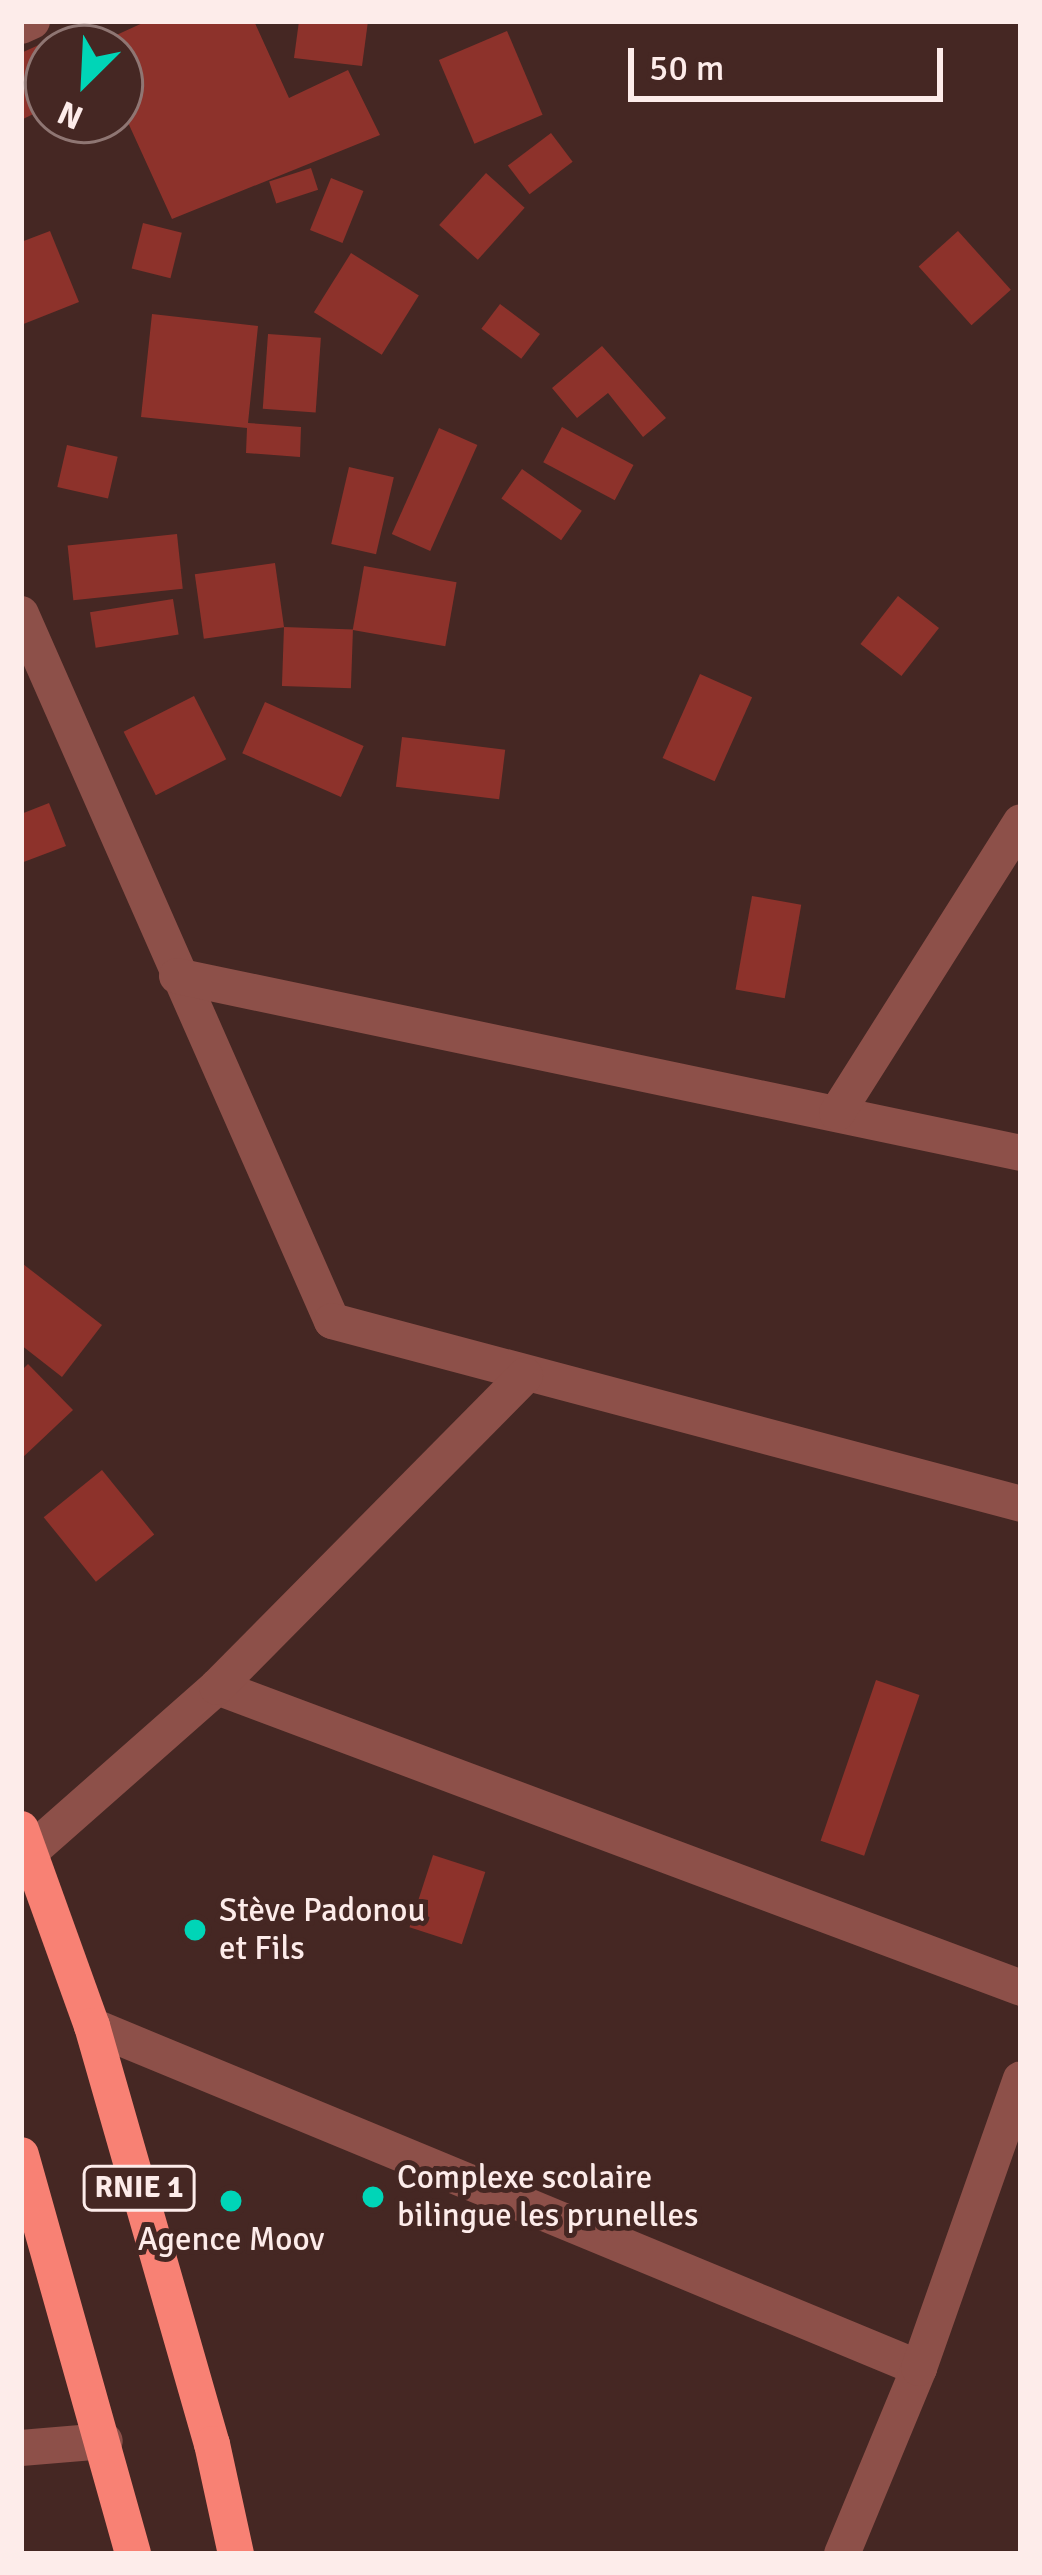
<!DOCTYPE html>
<meta charset="utf-8">
<style>
body{margin:0}
#map{position:relative;width:1042px;height:2575px;overflow:hidden;background:#452723;font-family:Signika,sans-serif}
div>[style]{position:absolute}
.building>*{inset:0;background:#8d322b;transform-origin:0 0}
.street>*{height:36px;margin:-18px;padding:0 18px;transform-origin:18px;border-radius:18px;background:#8d5049}
.highway>*{height:36px;margin:-18px;padding:0 18px;transform-origin:18px;border-radius:18px;background:#f88174}
.dots>*{width:33px;height:33px;translate:-50% -50%;box-sizing:border-box;border:6px solid #452723;border-radius:50%}
span{translate:-50% -50%;white-space:nowrap;text-align:center;line-height:1.15;-webkit-text-stroke:10px #452723;paint-order:stroke}
.shield-label span{padding:3px 9px;background:#452723;border:3px solid;border-radius:9px;-webkit-text-stroke-width:0}
.shield-label{font-size:30px;color:#fdecea;font-weight:700}
.poi-label{font-size:33px;color:#fdecea}
.left{translate:0 -50%;text-align:left}
.frame{position:absolute;inset:0;border:24px solid #fdecea;pointer-events:none}
.north{position:absolute;left:24px;top:24px;width:120px;height:120px;box-sizing:border-box;background:#452723;border:3px solid #8f7673;border-radius:50%;rotate:204deg;font-size:33px;font-weight:700;line-height:48px;text-align:center;color:#fdecea}
.north::after{content:'';display:block;margin:auto;width:42px;height:54px;background:#00d5b7;clip-path:polygon(50% 0,100% 100%,50% 72%,0 100%)}
.scale{position:absolute;left:628px;top:48px;width:315px;height:54px;box-sizing:border-box;border:6px solid #fdecea;border-top:0;padding-left:15px;font-size:36px;line-height:42px;white-space:nowrap;color:#fdecea;-webkit-text-stroke:9px #452723;paint-order:stroke}
</style>
<div id="map">
<div class="building">
<i style="clip-path:polygon(147px 21px,254px 21px,289px 98px,348px 70px,380px 135px,172px 219px,120px 105px,120px 48px,88px 48px)"></i>
<i style="clip-path:polygon(299px 21px,368px 21px,362px 66px,294px 58px)"></i>
<i style="left:507px;top:31px;width:91px;height:74px;rotate:67deg"></i>
<i style="clip-path:polygon(41px 44px,48px 107px,21px 120px,21px 53px)"></i>
<i style="left:551px;top:133px;width:36px;height:54px;rotate:53deg"></i>
<i style="left:311px;top:168px;width:23px;height:44px;rotate:72deg"></i>
<i style="left:486px;top:173px;width:52px;height:70px;rotate:42deg"></i>
<i style="left:331px;top:178px;width:35px;height:56px;rotate:22deg"></i>
<i style="left:143px;top:223px;width:40px;height:47px;rotate:14deg"></i>
<i style="clip-path:polygon(50px 231px,79px 302px,21px 325px,21px 242px)"></i>
<i style="left:958px;top:231px;width:79px;height:53px;rotate:48deg"></i>
<i style="left:351px;top:253px;width:80px;height:70px;rotate:32deg"></i>
<i style="left:500px;top:304px;width:50px;height:31px;rotate:37deg"></i>
<i style="clip-path:polygon(152px 314px,258px 326px,248px 423px,301px 427px,300px 457px,246px 453px,247px 428px,141px 417px)"></i>
<i style="left:268px;top:334px;width:53px;height:75px;rotate:4deg"></i>
<i style="clip-path:polygon(602px 346px,666px 418px,643px 437px,608px 393px,577px 418px,552px 388px)"></i>
<i style="left:562px;top:427px;width:81px;height:40px;rotate:28deg"></i>
<i style="left:439px;top:428px;width:42px;height:116px;rotate:24deg"></i>
<i style="left:67px;top:445px;width:52px;height:43px;rotate:13deg"></i>
<i style="left:349px;top:467px;width:46px;height:79px;rotate:13deg"></i>
<i style="left:522px;top:469px;width:73px;height:36px;rotate:35deg"></i>
<i style="left:177px;top:534px;width:55px;height:110px;rotate:84deg"></i>
<i style="left:275px;top:563px;width:65px;height:81px;rotate:82deg"></i>
<i style="left:364px;top:566px;width:94px;height:65px;rotate:10deg"></i>
<i style="left:898px;top:596px;width:52px;height:61px;rotate:38deg"></i>
<i style="left:173px;top:599px;width:36px;height:84px;rotate:81deg"></i>
<i style="left:284px;top:627px;width:69px;height:59px;rotate:2deg"></i>
<i style="left:700px;top:674px;width:57px;height:92px;rotate:24deg"></i>
<i style="left:194px;top:696px;width:71px;height:79px;rotate:63deg"></i>
<i style="left:265px;top:702px;width:108px;height:56px;rotate:24deg"></i>
<i style="left:402px;top:737px;width:104px;height:50px;rotate:7deg"></i>
<i style="clip-path:polygon(49px 803px,66px 846px,21px 863px,21px 814px)"></i>
<i style="left:752px;top:896px;width:50px;height:95px;rotate:10deg"></i>
<i style="clip-path:polygon(23px 1264px,102px 1325px,62px 1377px,21px 1345px)"></i>
<i style="clip-path:polygon(28px 1364px,73px 1410px,21px 1459px,21px 1371px)"></i>
<i style="left:102px;top:1470px;width:83px;height:75px;rotate:51deg"></i>
<i style="left:876px;top:1680px;width:46px;height:170px;rotate:19deg"></i>
<i style="left:433px;top:1855px;width:55px;height:76px;rotate:18deg"></i>
</div>
<div class="street">
<i style="left:21px;top:26px;width:12px;rotate:-24deg"></i>
<i style="left:21px;top:614px;width:772px;rotate:66.26deg"></i>
<i style="left:332px;top:1321px;width:713px;rotate:14.87deg"></i>
<i style="left:177px;top:976px;width:862px;rotate:11.84deg"></i>
<i style="left:837px;top:1113px;width:344px;rotate:-57.7deg"></i>
<i style="left:217px;top:1687px;width:858px;rotate:20.52deg"></i>
<i style="left:31px;top:1851px;width:248px;rotate:-41.4deg"></i>
<i style="left:217px;top:1687px;width:438px;rotate:-45.3deg"></i>
<i style="left:92px;top:2026px;width:895px;rotate:22.47deg"></i>
<i style="left:21px;top:2448px;width:84px;rotate:-4.8deg"></i>
<i style="left:842px;top:2554px;width:201px;rotate:-67.5deg"></i>
<i style="left:919px;top:2368px;width:306px;rotate:-70.6deg"></i>
</div>
<div class="highway">
<i style="left:21px;top:1829px;width:209px;rotate:70.2deg"></i>
<i style="left:92px;top:2026px;width:435px;rotate:74deg"></i>
<i style="left:212px;top:2444px;width:113px;rotate:77.7deg"></i>
<i style="left:21px;top:2155px;width:414px;rotate:74.3deg"></i>
</div>
<div class="dots">
<i style="left:195px;top:1930px;background:#00d5b7"></i>
<i style="left:373px;top:2197px;background:#00d5b7"></i>
<i style="left:231px;top:2201px;background:#00d5b7"></i>
</div>
<div class="shield-label">
<span style="left:139px;top:2188px">RNIE 1</span>
</div>
<div class="poi-label">
<span class="left" style="left:219px;top:1930px">Stève Padonou<br>et Fils</span>
<span class="left" style="left:397px;top:2197px">Complexe scolaire<br>bilingue les prunelles</span>
<span style="left:231px;top:2240px">Agence Moov</span>
</div>
<div class="frame"></div>
<div class="north">N</div>
<div class="scale">50 m</div>
</div>
